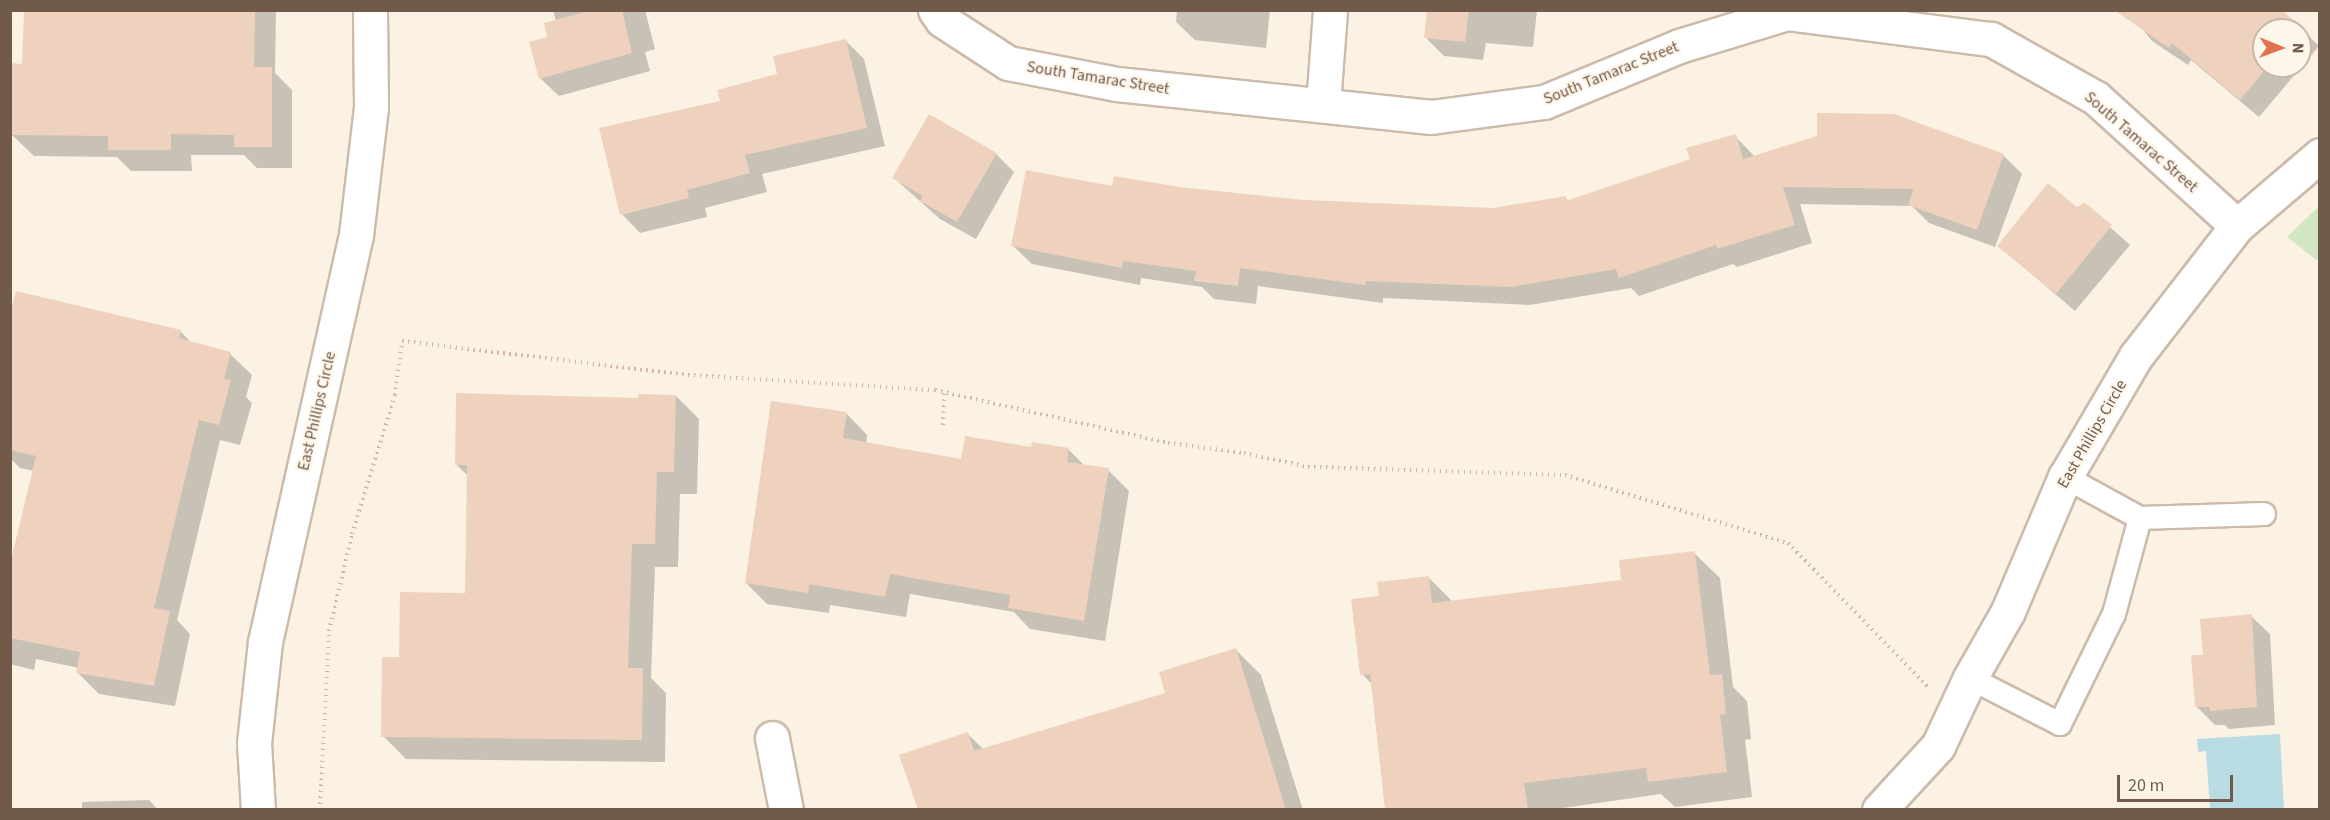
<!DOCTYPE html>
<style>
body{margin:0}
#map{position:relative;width:2330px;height:820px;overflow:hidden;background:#fbf2e4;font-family:"Source Sans 3",sans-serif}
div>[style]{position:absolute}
.green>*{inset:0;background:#d1e7c3}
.water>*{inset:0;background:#b9dce3}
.shadow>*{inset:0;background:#0003}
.building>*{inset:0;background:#efd2bd}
.path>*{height:4px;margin-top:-2px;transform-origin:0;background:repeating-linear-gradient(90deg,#d3b5a0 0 1.5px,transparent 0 6px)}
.roads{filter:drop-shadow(2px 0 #ccbaab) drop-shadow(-2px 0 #ccbaab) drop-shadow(0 2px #ccbaab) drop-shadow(0 -2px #ccbaab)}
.lane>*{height:22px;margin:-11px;padding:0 11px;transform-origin:11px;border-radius:11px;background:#fff}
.street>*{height:33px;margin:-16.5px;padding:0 16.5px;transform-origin:16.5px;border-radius:16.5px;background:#fff}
span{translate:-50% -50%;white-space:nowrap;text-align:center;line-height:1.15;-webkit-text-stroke:4.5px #fef6ea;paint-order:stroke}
.street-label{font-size:16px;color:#725a4b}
.frame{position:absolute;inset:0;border:12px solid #725a4b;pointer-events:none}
.north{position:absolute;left:2252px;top:18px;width:60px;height:60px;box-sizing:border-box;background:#fef6ea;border:2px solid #c6b8aa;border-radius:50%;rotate:91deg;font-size:16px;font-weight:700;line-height:24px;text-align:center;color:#725a4b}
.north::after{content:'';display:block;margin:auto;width:21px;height:27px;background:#df724f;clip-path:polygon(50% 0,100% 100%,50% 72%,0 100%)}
.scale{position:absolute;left:2117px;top:775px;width:116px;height:27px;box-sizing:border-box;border:3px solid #725a4b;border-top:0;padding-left:8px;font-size:18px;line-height:21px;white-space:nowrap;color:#725a4b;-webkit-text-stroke:4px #fef6ea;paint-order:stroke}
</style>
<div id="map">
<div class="green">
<i style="clip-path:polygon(2319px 206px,2319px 262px,2287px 237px)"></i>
</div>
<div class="water">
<i style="clip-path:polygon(2280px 734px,2284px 809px,2210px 809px,2206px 751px,2198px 752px,2197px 739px)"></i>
</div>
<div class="shadow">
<i style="clip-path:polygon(25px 10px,276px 10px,275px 73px,292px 90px,292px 168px,257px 168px,244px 155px,191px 155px,192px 171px,131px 171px,117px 157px,34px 156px,12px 135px,23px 65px)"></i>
<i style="clip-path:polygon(553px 10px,645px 10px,655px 49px,645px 52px,650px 71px,559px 96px,540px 78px,556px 21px)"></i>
<i style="clip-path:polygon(1177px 10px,1270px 10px,1266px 48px,1195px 40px,1176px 22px)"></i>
<i style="clip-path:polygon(1429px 10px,1537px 10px,1533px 47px,1486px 43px,1483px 60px,1444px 56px,1426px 38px)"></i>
<i style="clip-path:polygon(evenodd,2114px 10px,2254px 10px,2300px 28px,2319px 46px,2259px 117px,2191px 60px,2188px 65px,2152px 41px,2135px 20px,2114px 10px,2264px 30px,2300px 30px,2300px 66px,2264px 66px,2264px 30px)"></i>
<i style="clip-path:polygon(845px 40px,864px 59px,885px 146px,762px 174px,767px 192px,705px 208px,707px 217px,640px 233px,622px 214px,721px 102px)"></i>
<i style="clip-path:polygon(1735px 136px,1755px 157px,2003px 155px,2022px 174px,1995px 247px,1929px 223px,1912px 206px,1800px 204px,1812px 243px,1737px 267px,1733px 264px,1639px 296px,1631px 288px,1530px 305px,1383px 298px,1383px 303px,1258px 286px,1256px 304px,1214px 299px,1202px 287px,1141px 278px,1140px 285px,1032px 264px,1013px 246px,1114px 188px,1180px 189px,1304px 201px,1493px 210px,1565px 198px,1569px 201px,1692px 160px)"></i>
<i style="clip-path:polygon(996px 154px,1014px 172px,976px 239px,940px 219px,894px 178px)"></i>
<i style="clip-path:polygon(2084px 204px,2130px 245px,2075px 311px,1999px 246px)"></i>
<i style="clip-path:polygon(10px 319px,180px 331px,192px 343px,230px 354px,252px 375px,246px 397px,252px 403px,240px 445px,220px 440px,177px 620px,190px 634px,175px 706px,99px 694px,78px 673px,79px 668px,36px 659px,34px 670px,10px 664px,10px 571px,34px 471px,20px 468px,10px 458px)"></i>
<i style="clip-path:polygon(676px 396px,699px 419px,697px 494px,680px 494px,678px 567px,655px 567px,651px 678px,666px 693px,665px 762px,406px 759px,383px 736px,400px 659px,466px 594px,468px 476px,456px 464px,640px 400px)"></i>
<i style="clip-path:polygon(846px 413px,867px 435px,866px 444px,962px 461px,1032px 449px,1068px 449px,1085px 466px,1108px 470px,1129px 491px,1105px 641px,1030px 629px,1014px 612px,910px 594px,906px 617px,830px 605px,829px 613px,767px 604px,746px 583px)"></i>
<i style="clip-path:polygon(1694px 553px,1720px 578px,1733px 687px,1747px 701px,1751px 739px,1745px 740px,1752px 797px,1675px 807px,1661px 794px,1549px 810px,1386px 810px,1373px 685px,1362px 674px,1381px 597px,1428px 577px,1453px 602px,1623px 581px)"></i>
<i style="clip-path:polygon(2251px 616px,2270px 634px,2275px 725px,2229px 729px,2225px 725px,2215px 725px,2197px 707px,2205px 656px)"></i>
<i style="clip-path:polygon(1235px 649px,1261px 675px,1303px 810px,919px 810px,968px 734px,984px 750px,1167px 694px)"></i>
<i style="clip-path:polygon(149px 800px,158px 810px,82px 810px,82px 802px)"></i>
</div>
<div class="building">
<i style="clip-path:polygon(24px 10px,255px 10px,254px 67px,272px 67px,272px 147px,234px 147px,234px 135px,171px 134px,171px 150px,108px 150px,108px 136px,11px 135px,11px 63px,22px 64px)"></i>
<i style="clip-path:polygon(591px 10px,622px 10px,632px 53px,539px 79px,529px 42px,547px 37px,544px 23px)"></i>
<i style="clip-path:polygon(1427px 10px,1469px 10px,1465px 42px,1424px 38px)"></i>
<i style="clip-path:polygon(2114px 10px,2282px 10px,2301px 27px,2298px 30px,2264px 30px,2264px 66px,2268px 66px,2240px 100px,2172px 43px,2169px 48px)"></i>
<i style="clip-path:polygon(846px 39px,867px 128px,745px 155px,750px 173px,687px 190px,689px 198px,620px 215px,599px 128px,720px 101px,717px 90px,777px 74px,773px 56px)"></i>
<i style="clip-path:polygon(1817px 113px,1894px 114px,2004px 154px,1977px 230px,1908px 205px,1914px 189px,1783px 187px,1795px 225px,1717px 249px,1716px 245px,1619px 278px,1616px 269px,1511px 287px,1366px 281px,1365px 285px,1240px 268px,1238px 286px,1194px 281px,1196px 271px,1123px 261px,1122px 268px,1011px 246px,1026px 170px,1112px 186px,1114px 176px,1180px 187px,1304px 200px,1493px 208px,1566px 196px,1566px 201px,1690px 159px,1686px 148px,1736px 134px,1743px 159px,1817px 136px)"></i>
<i style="clip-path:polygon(929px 114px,997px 153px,957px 222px,920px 201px,923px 196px,892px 178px)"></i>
<i style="clip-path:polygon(2048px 183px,2078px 208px,2084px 202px,2112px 225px,2056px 294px,1997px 246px)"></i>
<i style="clip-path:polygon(16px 291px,181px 330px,179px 338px,231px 352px,224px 379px,231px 380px,219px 425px,199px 420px,154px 608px,170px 611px,154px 686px,76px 673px,80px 652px,10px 638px,10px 564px,36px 456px,10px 450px,10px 314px)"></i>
<i style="clip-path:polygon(456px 393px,638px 398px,638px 394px,676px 395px,674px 472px,657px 472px,655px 544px,632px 544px,628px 668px,643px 668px,642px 740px,381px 737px,382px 657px,399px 657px,400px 592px,465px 593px,467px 465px,455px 465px)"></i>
<i style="clip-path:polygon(771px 401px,847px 412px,843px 438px,961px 459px,965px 436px,1031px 447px,1032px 442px,1069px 448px,1067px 462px,1109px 468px,1084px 621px,1008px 608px,1010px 595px,890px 574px,885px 597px,809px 584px,808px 593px,745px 583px)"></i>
<i style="clip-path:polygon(1695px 551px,1710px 675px,1722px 674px,1726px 714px,1720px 715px,1727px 772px,1648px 782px,1646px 768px,1524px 783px,1528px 810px,1385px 810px,1370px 674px,1360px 675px,1351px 599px,1379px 596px,1377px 582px,1429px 576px,1432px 603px,1621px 580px,1619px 560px)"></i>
<i style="clip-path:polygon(2252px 614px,2257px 707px,2210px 711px,2209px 707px,2195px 707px,2191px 655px,2203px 655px,2200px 619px)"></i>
<i style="clip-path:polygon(1236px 648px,1286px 810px,918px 810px,899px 755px,968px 732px,974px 751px,1165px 693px,1159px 672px)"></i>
</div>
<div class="path">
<i style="left:943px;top:425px;width:33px;rotate:-87deg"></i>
<i style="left:320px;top:810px;width:179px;rotate:-87.1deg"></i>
<i style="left:329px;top:631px;width:100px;rotate:-76.7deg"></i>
<i style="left:352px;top:534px;width:145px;rotate:-72.8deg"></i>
<i style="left:395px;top:395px;width:54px;rotate:-82.6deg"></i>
<i style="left:402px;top:341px;width:288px;rotate:6.8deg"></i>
<i style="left:688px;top:375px;width:247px;rotate:3.5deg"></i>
<i style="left:935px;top:390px;width:239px;rotate:12.8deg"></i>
<i style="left:1168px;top:443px;width:77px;rotate:7.5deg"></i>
<i style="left:1244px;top:453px;width:66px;rotate:12.3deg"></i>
<i style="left:1308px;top:467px;width:257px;rotate:1.8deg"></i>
<i style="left:1565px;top:475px;width:233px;rotate:17deg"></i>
<i style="left:1788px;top:543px;width:201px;rotate:45.8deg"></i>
</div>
<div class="roads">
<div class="lane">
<i style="left:2065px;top:477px;width:85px;rotate:28.7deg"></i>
<i style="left:2140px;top:518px;width:124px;rotate:-1.8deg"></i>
<i style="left:1970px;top:678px;width:101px;rotate:27.1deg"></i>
<i style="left:2060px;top:724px;width:123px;rotate:-63.9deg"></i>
<i style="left:2114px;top:614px;width:99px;rotate:-74.8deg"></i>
</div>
<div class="street">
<i style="left:935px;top:10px;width:12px;rotate:55deg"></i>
<i style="left:942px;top:20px;width:79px;rotate:33.1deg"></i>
<i style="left:1008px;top:63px;width:111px;rotate:10.9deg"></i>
<i style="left:1117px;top:84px;width:316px;rotate:6deg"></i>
<i style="left:1431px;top:117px;width:114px;rotate:-7.6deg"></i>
<i style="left:1544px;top:102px;width:146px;rotate:-22.5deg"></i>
<i style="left:1679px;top:46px;width:113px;rotate:-17deg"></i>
<i style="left:1787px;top:13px;width:206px;rotate:7.3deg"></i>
<i style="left:1991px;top:39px;width:120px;rotate:29.3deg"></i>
<i style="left:2096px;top:98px;width:190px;rotate:42.2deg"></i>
<i style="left:1323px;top:104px;width:94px;rotate:-85.7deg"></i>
<i style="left:772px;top:738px;width:73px;rotate:79deg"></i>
<i style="left:258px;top:810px;width:67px;rotate:-93.4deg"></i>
<i style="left:254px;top:743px;width:102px;rotate:-83.8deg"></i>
<i style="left:265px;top:642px;width:417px;rotate:-77.4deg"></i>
<i style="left:356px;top:235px;width:129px;rotate:-83.3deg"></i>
<i style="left:371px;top:107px;width:97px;rotate:-90.6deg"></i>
<i style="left:1879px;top:810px;width:87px;rotate:-47.3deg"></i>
<i style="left:1938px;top:746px;width:75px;rotate:-64.8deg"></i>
<i style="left:1970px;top:678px;width:77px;rotate:-60.4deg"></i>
<i style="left:2008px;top:611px;width:146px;rotate:-67deg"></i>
<i style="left:2065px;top:477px;width:140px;rotate:-59.6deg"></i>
<i style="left:2136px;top:356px;width:165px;rotate:-52.2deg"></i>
<i style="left:2237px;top:226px;width:109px;rotate:-40.5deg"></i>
</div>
</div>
<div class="street-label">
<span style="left:1611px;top:73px;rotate:-22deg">South Tamarac Street</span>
<span style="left:1098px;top:78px;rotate:9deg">South Tamarac Street</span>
<span style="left:2141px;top:142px;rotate:41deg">South Tamarac Street</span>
<span style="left:317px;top:411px;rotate:-77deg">East Phillips Circle</span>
<span style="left:2092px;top:434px;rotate:-60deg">East Phillips Circle</span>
</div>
<div class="frame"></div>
<div class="north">N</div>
<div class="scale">20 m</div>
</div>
